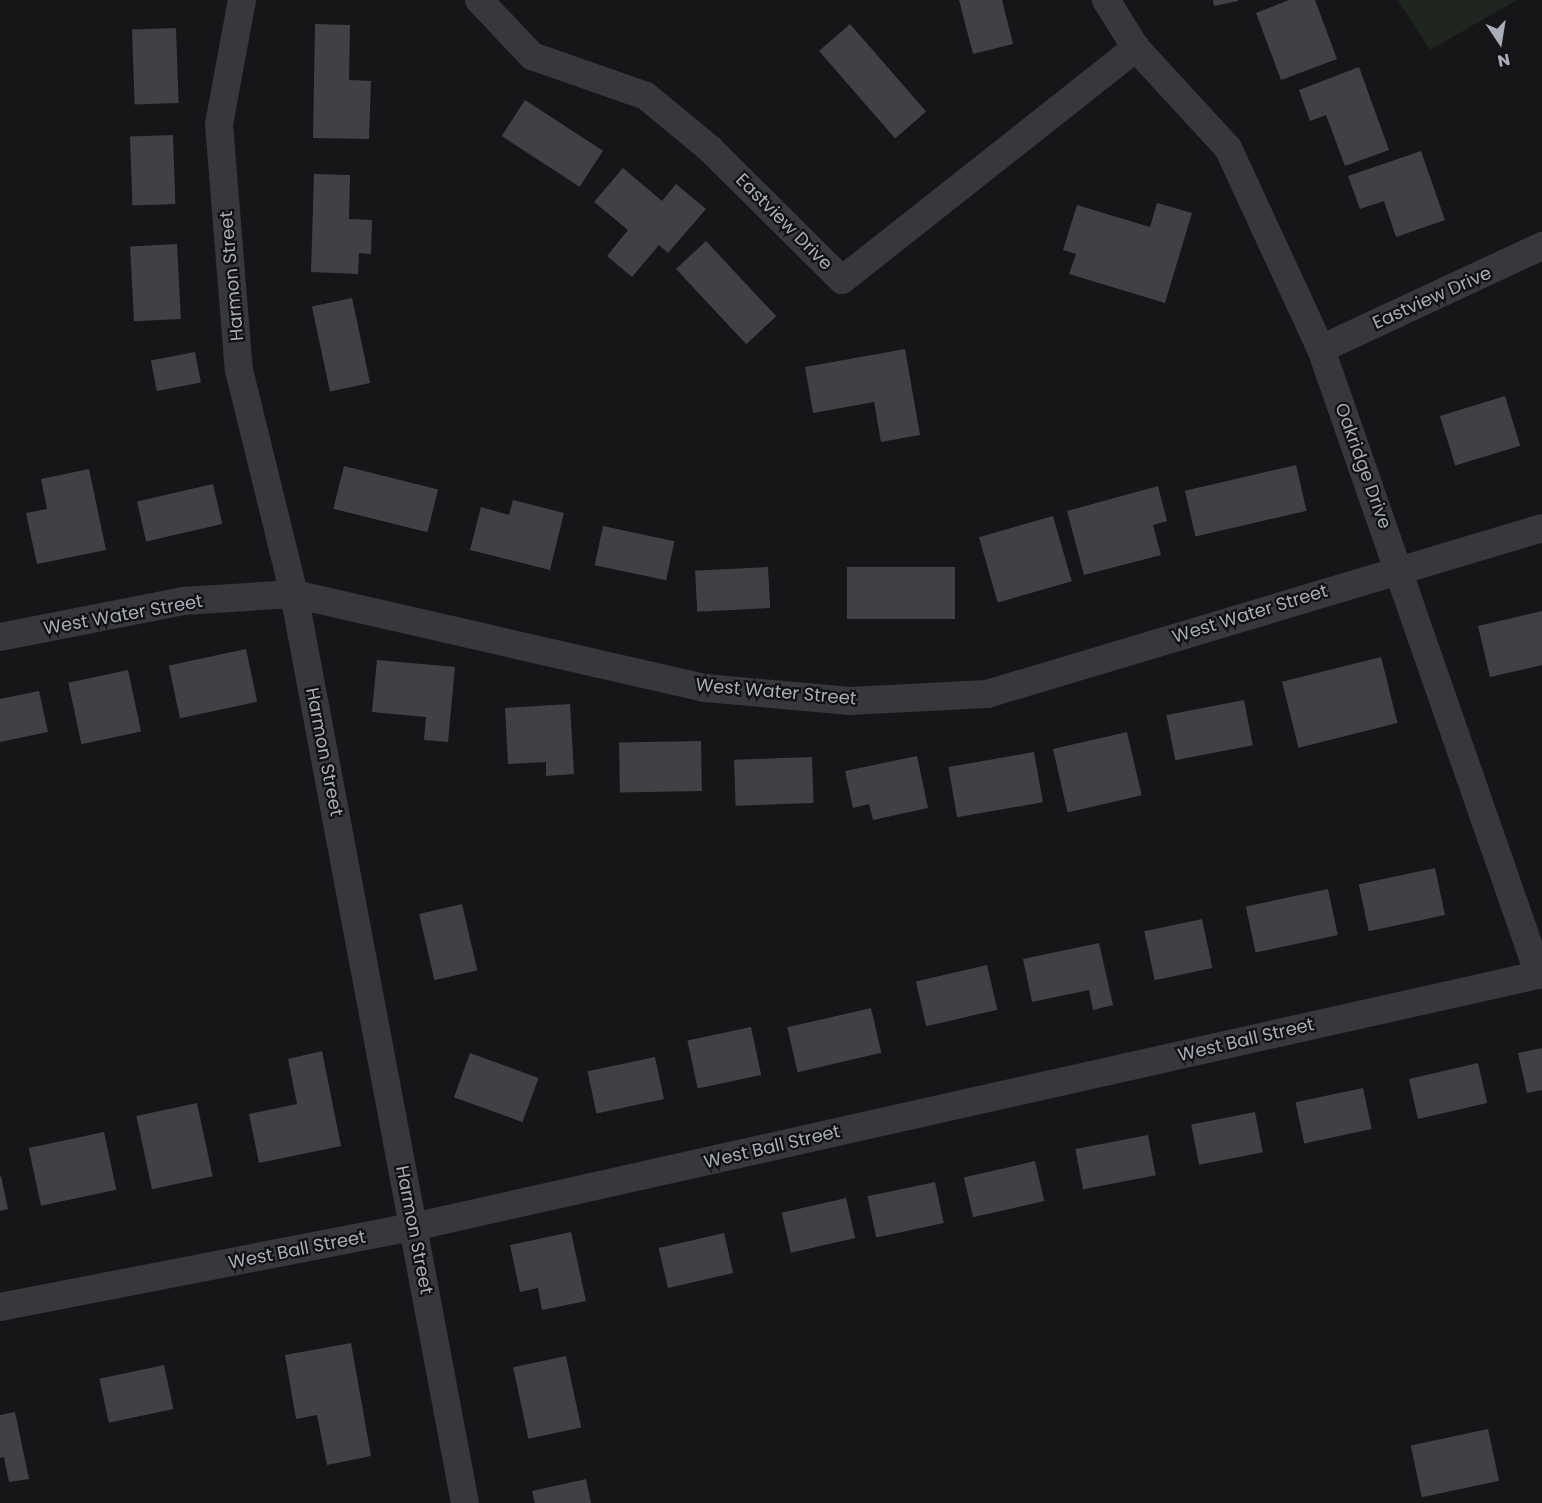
<!DOCTYPE html>
<style>
body{margin:0}
#map{position:relative;width:1542px;height:1503px;overflow:hidden;background:#161618;font-family:Poppins,sans-serif}
div>[style]{position:absolute}
.green>*{inset:0;background:#1e261f}
.building>*{inset:0;background:#404145;transform-origin:0 0}
.minor>*{height:28px;margin:-14px;padding:0 14px;transform-origin:14px;border-radius:14px;background:#37383d}
span{translate:-50% -50%;white-space:nowrap;text-align:center;line-height:1.15;-webkit-text-stroke:4.5px #111113;paint-order:stroke}
.street-label{font-size:18px;color:#a8adb8}
.north{position:absolute;left:1470px;top:12px;width:60px;height:60px;-webkit-text-stroke:4px #111113;paint-order:stroke;rotate:168deg;font-size:16px;font-weight:700;line-height:24px;text-align:center;color:#a8adb8}
.north::after{content:'';display:block;margin:auto;width:21px;height:27px;background:#a8adb8;clip-path:polygon(50% 0,100% 100%,50% 72%,0 100%)}
</style>
<div id="map">
<div class="green">
<i style="clip-path:polygon(1398px 0,1517px 0,1430px 50px)"></i>
</div>
<div class="building">
<i style="clip-path:polygon(959px 0,1002px 0,1013px 44px,973px 54px)"></i>
<i style="clip-path:polygon(1213px 0,1238px 0,1238px 1px,1214px 6px)"></i>
<i style="clip-path:polygon(1289px 0,1315px 0,1337px 59px,1281px 80px,1256px 13px)"></i>
<i style="clip-path:polygon(315px 24px,350px 25px,349px 80px,371px 81px,369px 139px,313px 138px)"></i>
<i style="left:850px;top:24px;width:116px;height:41px;rotate:49deg"></i>
<i style="left:176px;top:28px;width:75px;height:44px;rotate:88deg"></i>
<i style="clip-path:polygon(1359px 67px,1389px 150px,1345px 166px,1326px 115px,1310px 121px,1299px 90px)"></i>
<i style="left:525px;top:100px;width:93px;height:43px;rotate:33deg"></i>
<i style="left:173px;top:135px;width:69px;height:43px;rotate:88deg"></i>
<i style="clip-path:polygon(1421px 151px,1445px 220px,1396px 237px,1384px 201px,1360px 209px,1348px 176px)"></i>
<i style="clip-path:polygon(623px 168px,662px 201px,676px 184px,706px 209px,668px 253px,659px 245px,632px 277px,607px 256px,628px 230px,594px 202px)"></i>
<i style="clip-path:polygon(314px 174px,350px 175px,349px 219px,372px 220px,371px 254px,359px 253px,358px 274px,311px 272px)"></i>
<i style="clip-path:polygon(1157px 203px,1192px 213px,1165px 303px,1069px 274px,1076px 254px,1063px 250px,1077px 205px,1150px 227px)"></i>
<i style="left:706px;top:241px;width:103px;height:41px;rotate:47deg"></i>
<i style="left:177px;top:244px;width:75px;height:47px;rotate:87deg"></i>
<i style="left:352px;top:298px;width:87px;height:41px;rotate:78deg"></i>
<i style="clip-path:polygon(905px 349px,920px 435px,881px 442px,874px 402px,813px 413px,805px 367px)"></i>
<i style="left:195px;top:352px;width:31px;height:45px;rotate:79deg"></i>
<i style="left:1505px;top:396px;width:52px;height:68px;rotate:73deg"></i>
<i style="left:1296px;top:465px;width:47px;height:114px;rotate:77deg"></i>
<i style="left:344px;top:466px;width:97px;height:44px;rotate:14deg"></i>
<i style="clip-path:polygon(89px 469px,106px 550px,37px 564px,26px 513px,47px 509px,41px 479px)"></i>
<i style="left:213px;top:484px;width:41px;height:78px;rotate:77deg"></i>
<i style="clip-path:polygon(1158px 486px,1167px 521px,1153px 525px,1161px 555px,1084px 575px,1067px 511px)"></i>
<i style="clip-path:polygon(513px 500px,564px 513px,550px 570px,470px 550px,481px 507px,509px 515px)"></i>
<i style="left:1053px;top:516px;width:68px;height:77px;rotate:74deg"></i>
<i style="left:603px;top:526px;width:73px;height:40px;rotate:12deg"></i>
<i style="left:768px;top:567px;width:41px;height:73px;rotate:87deg"></i>
<i style="left:955px;top:567px;width:52px;height:108px;rotate:90deg"></i>
<i style="clip-path:polygon(1542px 611px,1542px 665px,1490px 677px,1478px 626px)"></i>
<i style="left:246px;top:649px;width:54px;height:79px;rotate:78deg"></i>
<i style="left:1381px;top:657px;width:68px;height:102px;rotate:76deg"></i>
<i style="clip-path:polygon(377px 660px,455px 667px,448px 742px,424px 740px,426px 717px,372px 712px)"></i>
<i style="left:128px;top:670px;width:63px;height:61px;rotate:78deg"></i>
<i style="clip-path:polygon(39px 691px,48px 732px,0 742px,0 699px)"></i>
<i style="left:1244px;top:700px;width:46px;height:79px;rotate:79deg"></i>
<i style="clip-path:polygon(570px 704px,574px 774px,546px 776px,546px 762px,508px 764px,505px 708px)"></i>
<i style="left:1127px;top:732px;width:65px;height:76px;rotate:77deg"></i>
<i style="left:701px;top:741px;width:50px;height:82px;rotate:89deg"></i>
<i style="left:1034px;top:752px;width:51px;height:87px;rotate:80deg"></i>
<i style="clip-path:polygon(917px 756px,928px 808px,873px 820px,869px 804px,853px 808px,845px 771px)"></i>
<i style="left:812px;top:757px;width:46px;height:78px;rotate:88deg"></i>
<i style="left:1435px;top:868px;width:48px;height:78px;rotate:78deg"></i>
<i style="left:1328px;top:889px;width:47px;height:84px;rotate:78deg"></i>
<i style="left:462px;top:904px;width:68px;height:44px;rotate:77deg"></i>
<i style="left:1202px;top:919px;width:50px;height:59px;rotate:78deg"></i>
<i style="clip-path:polygon(1099px 943px,1113px 1005px,1093px 1010px,1089px 990px,1032px 1002px,1023px 959px)"></i>
<i style="left:987px;top:965px;width:46px;height:73px;rotate:77deg"></i>
<i style="left:871px;top:1008px;width:46px;height:86px;rotate:77deg"></i>
<i style="left:751px;top:1027px;width:49px;height:65px;rotate:78deg"></i>
<i style="clip-path:polygon(1542px 1048px,1542px 1090px,1527px 1093px,1518px 1053px)"></i>
<i style="clip-path:polygon(322px 1051px,341px 1146px,259px 1163px,249px 1114px,297px 1104px,288px 1059px)"></i>
<i style="left:470px;top:1053px;width:73px;height:47px;rotate:20deg"></i>
<i style="left:655px;top:1057px;width:43px;height:69px;rotate:78deg"></i>
<i style="left:1478px;top:1063px;width:41px;height:71px;rotate:77deg"></i>
<i style="left:1363px;top:1088px;width:42px;height:69px;rotate:78deg"></i>
<i style="left:197px;top:1103px;width:75px;height:62px;rotate:78deg"></i>
<i style="left:1255px;top:1112px;width:41px;height:65px;rotate:79deg"></i>
<i style="left:104px;top:1132px;width:59px;height:77px;rotate:78deg"></i>
<i style="left:1148px;top:1135px;width:41px;height:74px;rotate:79deg"></i>
<i style="left:1035px;top:1161px;width:41px;height:73px;rotate:77deg"></i>
<i style="clip-path:polygon(1px 1176px,8px 1209px,0 1211px,0 1177px)"></i>
<i style="left:935px;top:1182px;width:42px;height:69px;rotate:78deg"></i>
<i style="left:846px;top:1198px;width:41px;height:66px;rotate:77deg"></i>
<i style="clip-path:polygon(571px 1232px,586px 1301px,542px 1310px,538px 1288px,520px 1292px,510px 1245px)"></i>
<i style="left:724px;top:1233px;width:41px;height:67px;rotate:77deg"></i>
<i style="clip-path:polygon(351px 1343px,371px 1456px,327px 1465px,317px 1415px,296px 1419px,285px 1355px)"></i>
<i style="left:566px;top:1356px;width:73px;height:54px;rotate:78deg"></i>
<i style="left:164px;top:1365px;width:45px;height:66px;rotate:78deg"></i>
<i style="clip-path:polygon(15px 1412px,29px 1479px,9px 1482px,4px 1457px,0 1458px,0 1415px)"></i>
<i style="left:1488px;top:1429px;width:53px;height:79px;rotate:78deg"></i>
<i style="clip-path:polygon(586px 1479px,591px 1503px,535px 1503px,532px 1491px)"></i>
</div>
<div class="minor">
<i style="left:242px;top:0;width:126px;rotate:100.5deg"></i>
<i style="left:219px;top:124px;width:247px;rotate:85.4deg"></i>
<i style="left:239px;top:370px;width:231px;rotate:76.2deg"></i>
<i style="left:294px;top:594px;width:925px;rotate:79.35deg"></i>
<i style="left:479px;top:0;width:77px;rotate:46.6deg"></i>
<i style="left:532px;top:56px;width:121px;rotate:19.3deg"></i>
<i style="left:646px;top:96px;width:83px;rotate:39.6deg"></i>
<i style="left:710px;top:149px;width:186px;rotate:44.8deg"></i>
<i style="left:842px;top:280px;width:375px;rotate:-38.3deg"></i>
<i style="left:1106px;top:0;width:57px;rotate:58deg"></i>
<i style="left:1136px;top:48px;width:136px;rotate:47.4deg"></i>
<i style="left:1228px;top:148px;width:221px;rotate:65.2deg"></i>
<i style="left:1321px;top:349px;width:663px;rotate:70.8deg"></i>
<i style="left:1321px;top:349px;width:244px;rotate:-25deg"></i>
<i style="left:0;top:637px;width:187px;rotate:-11.1deg"></i>
<i style="left:183px;top:601px;width:111px;rotate:-3.6deg"></i>
<i style="left:294px;top:594px;width:422px;rotate:12.9deg"></i>
<i style="left:705px;top:688px;width:146px;rotate:5.1deg"></i>
<i style="left:850px;top:701px;width:137px;rotate:-2.9deg"></i>
<i style="left:987px;top:694px;width:579px;rotate:-16.65deg"></i>
<i style="left:0;top:1307px;width:421px;rotate:-11deg"></i>
<i style="left:413px;top:1227px;width:1157px;rotate:-12.63deg"></i>
</div>
<div class="street-label">
<span style="left:784px;top:222px;rotate:45deg">Eastview Drive</span>
<span style="left:232px;top:276px;rotate:-95deg">Harmon Street</span>
<span style="left:1432px;top:298px;rotate:-24deg">Eastview Drive</span>
<span style="left:1363px;top:466px;rotate:70deg">Oakridge Drive</span>
<span style="left:1250px;top:614px;rotate:-17deg">West Water Street</span>
<span style="left:123px;top:615px;rotate:-10deg">West Water Street</span>
<span style="left:776px;top:692px;rotate:5deg">West Water Street</span>
<span style="left:324px;top:752px;rotate:79deg">Harmon Street</span>
<span style="left:1246px;top:1040px;rotate:-13deg">West Ball Street</span>
<span style="left:772px;top:1147px;rotate:-13deg">West Ball Street</span>
<span style="left:414px;top:1230px;rotate:79deg">Harmon Street</span>
<span style="left:297px;top:1250px;rotate:-11deg">West Ball Street</span>
</div>
<div class="north">N</div>
</div>
